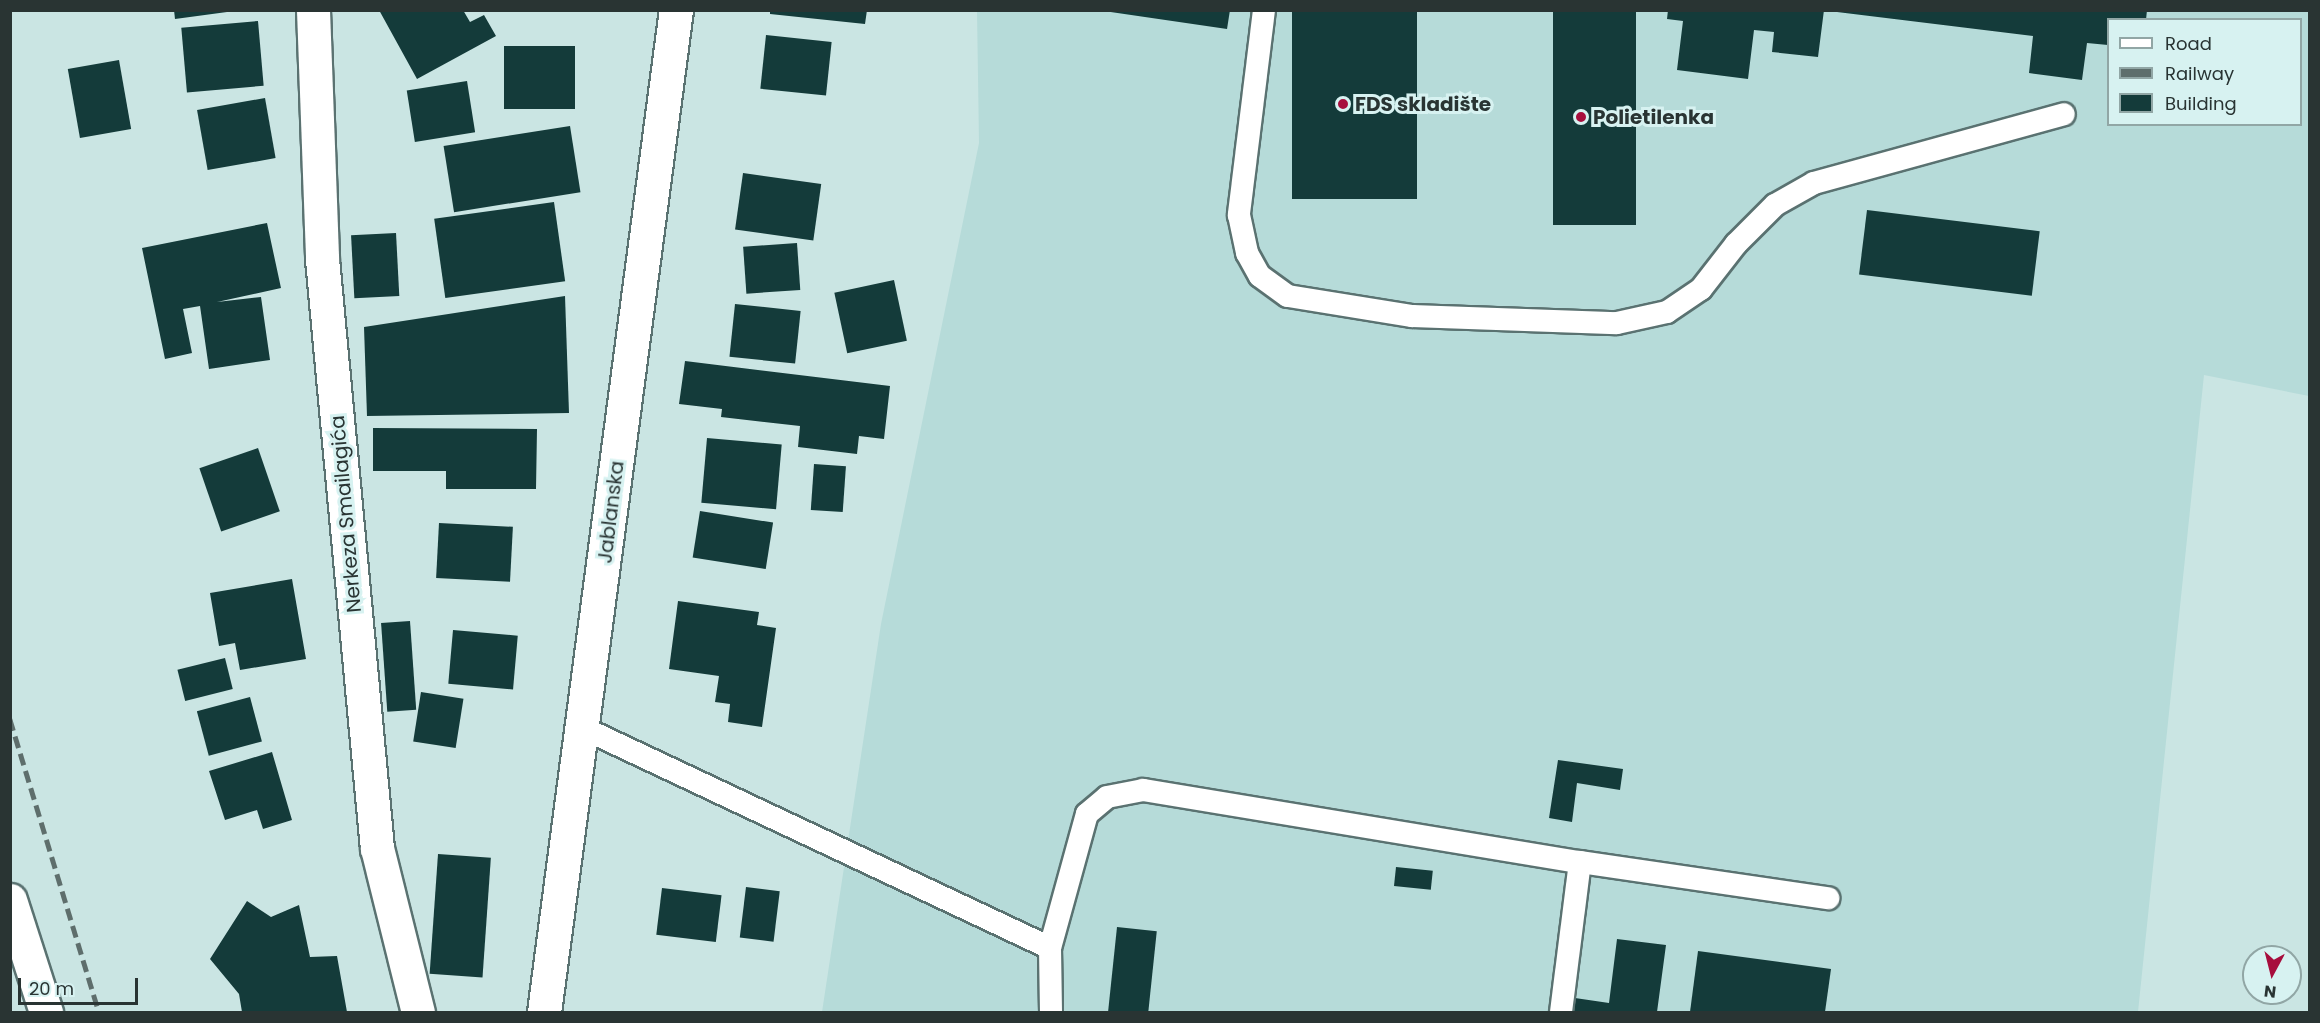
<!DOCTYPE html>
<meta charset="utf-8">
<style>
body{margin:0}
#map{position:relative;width:2320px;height:1023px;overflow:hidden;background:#cae5e3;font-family:Poppins,sans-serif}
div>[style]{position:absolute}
.built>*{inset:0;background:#b6dbd9}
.building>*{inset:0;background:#143b3a;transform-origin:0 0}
.roads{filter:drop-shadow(2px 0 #5a7271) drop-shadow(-2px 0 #5a7271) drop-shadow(0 2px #5a7271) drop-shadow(0 -2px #5a7271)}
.lane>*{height:22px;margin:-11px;padding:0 11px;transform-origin:11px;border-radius:11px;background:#fff}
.street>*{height:33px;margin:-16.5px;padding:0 16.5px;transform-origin:16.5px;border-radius:16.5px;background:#fff}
.primary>*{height:33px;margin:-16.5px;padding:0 16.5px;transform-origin:16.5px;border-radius:16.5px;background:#fff}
.rail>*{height:4.5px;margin-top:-2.25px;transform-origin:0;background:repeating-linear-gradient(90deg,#5e6e6c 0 12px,transparent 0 18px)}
.dots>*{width:16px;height:16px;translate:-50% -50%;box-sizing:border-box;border:3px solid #d7f2f1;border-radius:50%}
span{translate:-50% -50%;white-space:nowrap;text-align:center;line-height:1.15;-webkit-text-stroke:6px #d7f2f1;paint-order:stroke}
.poi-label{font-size:20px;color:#293433;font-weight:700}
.left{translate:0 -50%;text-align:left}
.street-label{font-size:20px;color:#293433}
.frame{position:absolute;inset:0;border:12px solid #293433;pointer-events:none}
.legend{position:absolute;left:2107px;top:18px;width:195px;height:108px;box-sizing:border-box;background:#d7f2f1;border:2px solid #91a6a5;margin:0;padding:8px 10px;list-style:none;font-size:18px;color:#293433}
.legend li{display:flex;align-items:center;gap:12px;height:30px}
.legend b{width:30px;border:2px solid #91a6a5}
.north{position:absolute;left:2242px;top:945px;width:60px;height:60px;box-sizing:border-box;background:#d7f2f1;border:2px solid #91a6a5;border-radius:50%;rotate:187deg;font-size:16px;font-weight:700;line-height:24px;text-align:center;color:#293433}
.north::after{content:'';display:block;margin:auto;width:21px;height:27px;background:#a70e3d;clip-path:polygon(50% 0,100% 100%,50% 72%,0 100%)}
.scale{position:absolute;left:18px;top:978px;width:120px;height:27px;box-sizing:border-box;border:3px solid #293433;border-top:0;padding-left:8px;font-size:18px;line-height:21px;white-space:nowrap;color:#293433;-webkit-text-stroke:4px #d7f2f1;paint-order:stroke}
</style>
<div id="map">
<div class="built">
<i style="clip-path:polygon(evenodd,977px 11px,2309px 11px,2309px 396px,2204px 375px,2138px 1012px,822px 1012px,881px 624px,979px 143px,977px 11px,2108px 20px,2300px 20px,2300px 124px,2108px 124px,2108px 20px)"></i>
</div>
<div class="building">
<i style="clip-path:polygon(174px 10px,227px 10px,227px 12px,175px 19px)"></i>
<i style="clip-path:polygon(379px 10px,463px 10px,470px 22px,484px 15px,496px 36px,417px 79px)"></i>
<i style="clip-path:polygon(770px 10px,867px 10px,865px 24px,770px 14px)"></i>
<i style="clip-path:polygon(1097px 10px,1230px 10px,1227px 29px)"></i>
<i style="left:1292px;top:10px;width:125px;height:189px"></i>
<i style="left:1553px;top:10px;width:83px;height:215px"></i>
<i style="clip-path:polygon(1668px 10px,1824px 10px,1818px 57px,1772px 52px,1774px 32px,1754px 30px,1748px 79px,1677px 70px,1683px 21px,1667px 19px)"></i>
<i style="clip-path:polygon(2147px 10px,2146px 20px,2108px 20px,2108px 45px,2087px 43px,2082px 80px,2029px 73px,2033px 36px,1837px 12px)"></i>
<i style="left:258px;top:21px;width:65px;height:77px;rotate:85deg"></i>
<i style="left:766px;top:35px;width:66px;height:54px;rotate:6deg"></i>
<i style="left:575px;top:46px;width:63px;height:71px;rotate:90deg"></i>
<i style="left:119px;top:60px;width:70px;height:52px;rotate:80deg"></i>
<i style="left:467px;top:81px;width:52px;height:61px;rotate:81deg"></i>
<i style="left:265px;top:98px;width:61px;height:69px;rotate:80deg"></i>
<i style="left:570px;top:126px;width:67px;height:128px;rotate:81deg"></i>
<i style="left:743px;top:173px;width:79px;height:57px;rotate:8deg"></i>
<i style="left:554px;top:202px;width:80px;height:121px;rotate:82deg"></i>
<i style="left:1867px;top:210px;width:174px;height:65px;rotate:7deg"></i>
<i style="clip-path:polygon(267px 223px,281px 288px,217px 302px,261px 297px,270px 360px,209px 369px,200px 306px,183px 309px,192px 353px,165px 359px,142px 248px)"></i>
<i style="left:396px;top:233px;width:63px;height:45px;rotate:87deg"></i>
<i style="left:797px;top:243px;width:47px;height:54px;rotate:86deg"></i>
<i style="left:894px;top:280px;width:62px;height:61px;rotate:78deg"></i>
<i style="clip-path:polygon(565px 296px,569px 413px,367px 416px,364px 327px)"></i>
<i style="left:735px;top:304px;width:66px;height:53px;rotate:6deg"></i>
<i style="clip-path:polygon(685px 361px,890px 386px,884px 439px,859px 436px,857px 454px,798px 447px,800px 426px,721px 417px,722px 409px,679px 404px)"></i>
<i style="clip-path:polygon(373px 428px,537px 429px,536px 489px,446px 489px,446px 471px,373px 471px)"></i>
<i style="left:707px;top:438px;width:75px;height:65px;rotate:5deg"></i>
<i style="left:258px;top:448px;width:67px;height:62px;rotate:71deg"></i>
<i style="left:814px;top:464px;width:32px;height:46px;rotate:4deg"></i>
<i style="left:700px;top:511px;width:74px;height:47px;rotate:9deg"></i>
<i style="left:439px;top:523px;width:74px;height:55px;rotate:3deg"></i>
<i style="clip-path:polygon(292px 579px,306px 659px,240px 670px,235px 643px,219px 646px,210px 593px)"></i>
<i style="clip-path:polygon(678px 601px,759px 612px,757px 625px,776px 628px,762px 727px,728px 722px,730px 704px,715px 702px,719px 676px,669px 669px)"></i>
<i style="left:410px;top:621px;width:89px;height:29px;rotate:86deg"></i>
<i style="left:453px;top:630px;width:65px;height:54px;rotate:5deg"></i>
<i style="left:225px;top:658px;width:32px;height:49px;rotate:76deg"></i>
<i style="left:421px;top:692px;width:43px;height:50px;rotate:9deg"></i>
<i style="left:250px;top:697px;width:46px;height:55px;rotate:75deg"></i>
<i style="clip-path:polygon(272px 752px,292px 820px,263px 829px,257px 810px,225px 820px,209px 771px)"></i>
<i style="clip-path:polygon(1558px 760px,1623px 769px,1620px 790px,1577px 783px,1572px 822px,1549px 818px)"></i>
<i style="left:438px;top:854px;width:53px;height:120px;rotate:4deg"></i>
<i style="left:1396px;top:867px;width:37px;height:19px;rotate:6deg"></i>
<i style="left:746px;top:887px;width:34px;height:51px;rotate:7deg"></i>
<i style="left:662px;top:888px;width:60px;height:47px;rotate:7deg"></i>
<i style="clip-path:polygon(247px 901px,271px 917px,299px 905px,310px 957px,337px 956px,347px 1012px,242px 1012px,239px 994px,210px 959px)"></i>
<i style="left:1117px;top:927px;width:40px;height:86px;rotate:6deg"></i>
<i style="clip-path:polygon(1617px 939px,1666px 945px,1657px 1012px,1573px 1012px,1575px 998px,1609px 1003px)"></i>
<i style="clip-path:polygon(1698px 951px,1831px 969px,1825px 1012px,1690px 1012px)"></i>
</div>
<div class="roads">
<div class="lane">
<i style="left:1264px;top:10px;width:207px;rotate:97deg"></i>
<i style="left:1239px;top:215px;width:39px;rotate:78deg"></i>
<i style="left:1247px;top:253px;width:26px;rotate:61deg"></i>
<i style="left:1260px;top:276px;width:34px;rotate:36deg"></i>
<i style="left:1288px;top:296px;width:126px;rotate:9.2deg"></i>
<i style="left:1412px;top:316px;width:205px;rotate:2deg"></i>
<i style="left:1617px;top:323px;width:51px;rotate:-12.4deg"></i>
<i style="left:1667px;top:312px;width:41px;rotate:-34.1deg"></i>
<i style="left:1701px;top:289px;width:57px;rotate:-52.1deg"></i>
<i style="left:1736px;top:244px;width:55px;rotate:-45deg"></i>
<i style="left:1775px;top:205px;width:45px;rotate:-29.4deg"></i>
<i style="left:1814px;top:183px;width:259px;rotate:-15.4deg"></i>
<i style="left:583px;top:728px;width:516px;rotate:25.22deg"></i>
<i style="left:1051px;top:1012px;width:64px;rotate:-90.9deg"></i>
<i style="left:1050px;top:948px;width:139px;rotate:-74.6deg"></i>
<i style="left:1087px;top:814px;width:26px;rotate:-40deg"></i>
<i style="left:1107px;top:797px;width:37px;rotate:-11deg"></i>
<i style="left:1143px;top:790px;width:443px;rotate:9.4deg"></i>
<i style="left:1580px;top:862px;width:251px;rotate:8.3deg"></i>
<i style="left:1561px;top:1012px;width:151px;rotate:-82.8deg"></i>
</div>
<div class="street">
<i style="left:313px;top:10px;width:249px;rotate:87.9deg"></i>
<i style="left:322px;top:259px;width:592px;rotate:84.67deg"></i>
<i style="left:377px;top:848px;width:169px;rotate:76deg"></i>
<i style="left:10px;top:900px;width:118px;rotate:72.2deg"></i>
</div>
<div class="primary">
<i style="left:544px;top:1012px;width:1011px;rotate:-82.5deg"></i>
</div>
</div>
<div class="rail">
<i style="left:10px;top:719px;width:306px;rotate:73.1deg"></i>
</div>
<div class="dots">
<i style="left:1343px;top:104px;background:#a70e3d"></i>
<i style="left:1581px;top:117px;background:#a70e3d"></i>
</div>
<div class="poi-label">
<span class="left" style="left:1355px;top:104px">FDS skladište</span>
<span class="left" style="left:1593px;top:117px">Polietilenka</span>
</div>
<div class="street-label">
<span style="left:611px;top:512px;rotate:-83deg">Jablanska</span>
<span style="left:346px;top:514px;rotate:-95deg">Nerkeza Smailagića</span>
</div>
<div class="frame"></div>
<ul class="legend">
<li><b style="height:8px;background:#fff"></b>Road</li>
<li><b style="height:8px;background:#5e6e6c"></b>Railway</li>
<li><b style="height:16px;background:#143b3a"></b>Building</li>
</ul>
<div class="north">N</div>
<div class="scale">20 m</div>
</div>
